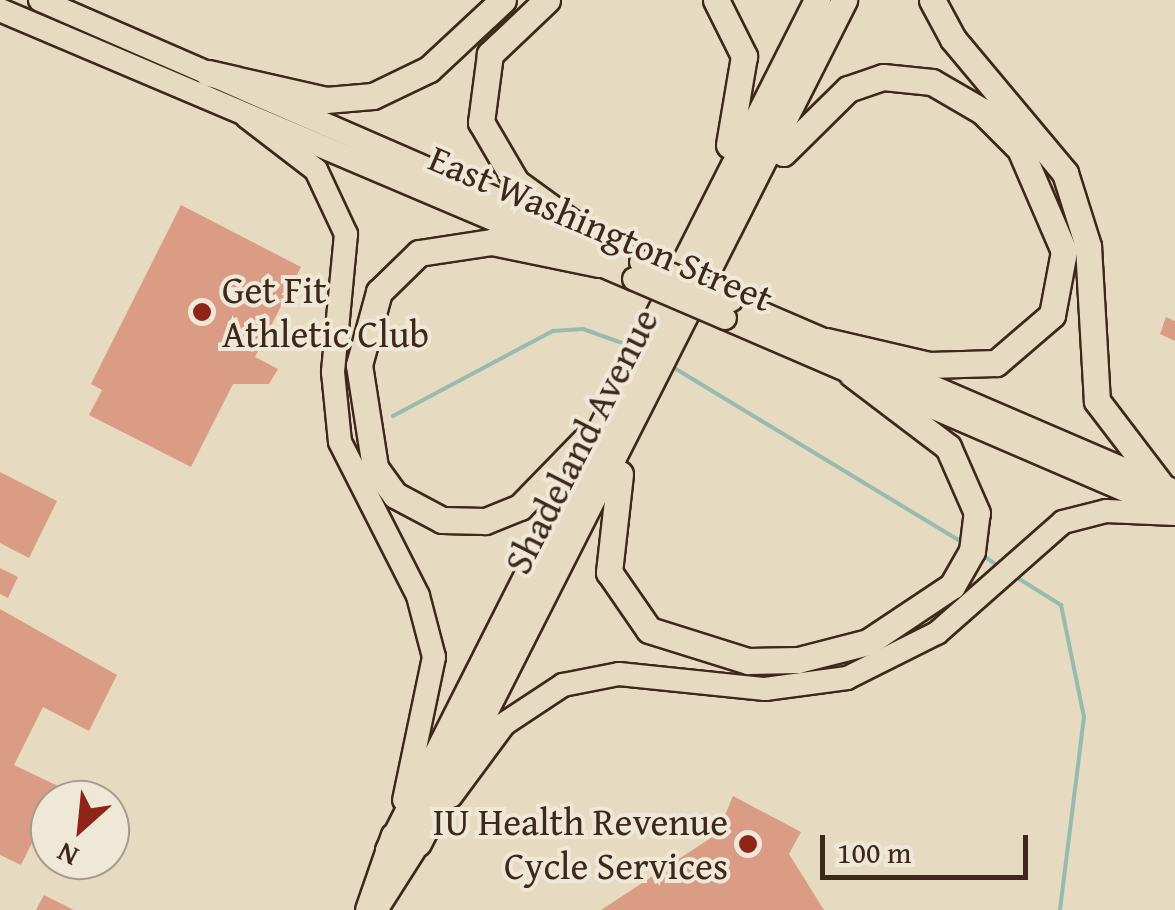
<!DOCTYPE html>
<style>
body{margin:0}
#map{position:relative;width:1175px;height:910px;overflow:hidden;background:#e6dbc1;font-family:"Gentium Book Plus",serif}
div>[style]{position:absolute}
.stream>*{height:4px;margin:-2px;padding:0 2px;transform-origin:2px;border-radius:2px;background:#97bbae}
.building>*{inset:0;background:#db9c85}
.roads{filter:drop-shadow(2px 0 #3d281a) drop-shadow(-2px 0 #3d281a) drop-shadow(0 2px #3d281a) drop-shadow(0 -2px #3d281a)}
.major>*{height:22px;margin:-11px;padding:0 11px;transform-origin:11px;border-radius:11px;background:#e6dbc1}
.highway>*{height:25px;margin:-12.5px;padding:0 12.5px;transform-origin:12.5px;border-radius:12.5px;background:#e6dbc1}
.bridges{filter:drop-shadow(2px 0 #3d281a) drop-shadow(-2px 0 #3d281a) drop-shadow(0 2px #3d281a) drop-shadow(0 -2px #3d281a)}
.major-bridge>*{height:22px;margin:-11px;padding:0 11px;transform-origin:11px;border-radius:11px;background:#e6dbc1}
.dots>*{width:28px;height:28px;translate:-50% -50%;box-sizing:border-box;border:5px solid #efe8d7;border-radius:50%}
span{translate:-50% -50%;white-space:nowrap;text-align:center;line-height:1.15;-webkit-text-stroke:8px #efe8d7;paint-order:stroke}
.street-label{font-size:38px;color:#3d281a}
.poi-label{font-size:38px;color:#3d281a}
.left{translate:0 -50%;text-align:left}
.right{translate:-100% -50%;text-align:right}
.north{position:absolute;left:30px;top:780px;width:100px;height:100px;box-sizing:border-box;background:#efe8d7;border:2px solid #a89b8b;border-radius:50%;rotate:207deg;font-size:28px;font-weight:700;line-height:40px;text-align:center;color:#3d281a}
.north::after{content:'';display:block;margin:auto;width:35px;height:45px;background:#8f2418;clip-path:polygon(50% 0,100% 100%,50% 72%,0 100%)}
.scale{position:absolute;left:820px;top:835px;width:208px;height:45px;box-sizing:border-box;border:5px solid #3d281a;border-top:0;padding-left:12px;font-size:30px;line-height:35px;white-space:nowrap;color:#3d281a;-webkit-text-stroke:8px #efe8d7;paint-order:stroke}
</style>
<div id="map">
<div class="stream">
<i style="left:676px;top:369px;width:334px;rotate:31.2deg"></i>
<i style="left:393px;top:416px;width:181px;rotate:-28deg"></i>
<i style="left:553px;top:331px;width:30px;rotate:-4deg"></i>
<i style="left:583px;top:329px;width:48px;rotate:19.6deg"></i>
<i style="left:981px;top:554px;width:19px;rotate:35deg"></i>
<i style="left:1013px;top:575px;width:57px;rotate:32deg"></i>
<i style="left:1061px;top:605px;width:114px;rotate:78.4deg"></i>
<i style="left:1084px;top:717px;width:194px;rotate:97.1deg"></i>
</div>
<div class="building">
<i style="clip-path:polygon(181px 205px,301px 267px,255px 357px,278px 369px,269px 384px,233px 384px,191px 467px,89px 415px,102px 390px,91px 384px)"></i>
<i style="clip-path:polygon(1166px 317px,1175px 321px,1175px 341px,1160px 334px)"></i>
<i style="clip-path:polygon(0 472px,57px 501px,29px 558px,0 543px)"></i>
<i style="clip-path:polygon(0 568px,18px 577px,8px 598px,0 594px)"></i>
<i style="clip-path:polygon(0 609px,117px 675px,89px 731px,43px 707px,14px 765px,60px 787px,21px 865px,0 855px)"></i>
<i style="clip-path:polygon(733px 796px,801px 832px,789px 854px,824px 910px,601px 910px,717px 834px)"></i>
<i style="clip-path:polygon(44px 895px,74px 910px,36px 910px)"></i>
</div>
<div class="roads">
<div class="major">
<i style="left:40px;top:0;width:656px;rotate:23.55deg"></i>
<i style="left:0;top:10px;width:689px;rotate:22.99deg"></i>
<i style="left:247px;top:117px;width:87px;rotate:37.5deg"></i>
<i style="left:316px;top:170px;width:71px;rotate:64.9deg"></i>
<i style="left:346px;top:234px;width:139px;rotate:95.4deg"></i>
<i style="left:333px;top:372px;width:70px;rotate:84.3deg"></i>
<i style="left:340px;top:442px;width:173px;rotate:63.1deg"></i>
<i style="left:418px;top:596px;width:63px;rotate:75.3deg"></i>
<i style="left:434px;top:657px;width:146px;rotate:101.8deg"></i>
<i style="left:731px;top:300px;width:483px;rotate:23.3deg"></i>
<i style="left:725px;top:318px;width:481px;rotate:23.3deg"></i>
<i style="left:451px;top:796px;width:89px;rotate:-53.6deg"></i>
<i style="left:504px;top:724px;width:71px;rotate:-33.5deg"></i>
<i style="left:563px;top:685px;width:57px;rotate:-11.1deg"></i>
<i style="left:619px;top:674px;width:147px;rotate:5.9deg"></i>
<i style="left:765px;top:689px;width:83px;rotate:-7.6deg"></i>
<i style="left:847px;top:678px;width:101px;rotate:-26.6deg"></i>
<i style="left:937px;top:633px;width:168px;rotate:-41.4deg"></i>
<i style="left:1063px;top:522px;width:44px;rotate:-14.3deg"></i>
<i style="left:1106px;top:511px;width:69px;rotate:2.5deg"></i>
<i style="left:367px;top:910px;width:79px;rotate:-70.9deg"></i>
<i style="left:376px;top:910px;width:95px;rotate:-57.5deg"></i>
</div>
<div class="highway">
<i style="left:547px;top:0;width:79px;rotate:136.5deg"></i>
<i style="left:490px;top:54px;width:69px;rotate:97.5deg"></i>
<i style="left:481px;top:122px;width:69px;rotate:59.7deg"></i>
<i style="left:516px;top:182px;width:109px;rotate:36deg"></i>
<i style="left:716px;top:0;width:63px;rotate:63.4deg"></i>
<i style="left:744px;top:56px;width:90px;rotate:99.6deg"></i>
<i style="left:932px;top:0;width:44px;rotate:61.7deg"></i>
<i style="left:953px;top:39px;width:175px;rotate:50.1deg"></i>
<i style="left:1065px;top:173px;width:77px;rotate:72.5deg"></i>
<i style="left:1088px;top:246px;width:155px;rotate:86.7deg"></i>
<i style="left:1097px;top:401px;width:106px;rotate:52.7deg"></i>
<i style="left:208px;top:73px;width:121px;rotate:12.9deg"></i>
<i style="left:326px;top:100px;width:47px;rotate:-4.9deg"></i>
<i style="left:373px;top:96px;width:62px;rotate:-25.7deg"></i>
<i style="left:429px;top:69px;width:101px;rotate:-43deg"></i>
<i style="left:783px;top:153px;width:91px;rotate:-44.6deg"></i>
<i style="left:848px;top:89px;width:37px;rotate:-19deg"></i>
<i style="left:883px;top:77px;width:49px;rotate:5.8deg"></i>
<i style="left:932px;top:82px;width:58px;rotate:30.1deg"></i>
<i style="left:982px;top:111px;width:54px;rotate:45deg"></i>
<i style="left:1020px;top:149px;width:111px;rotate:66.7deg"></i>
<i style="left:1064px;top:251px;width:65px;rotate:100.6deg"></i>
<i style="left:1052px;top:315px;width:74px;rotate:139.4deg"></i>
<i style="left:996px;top:363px;width:67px;rotate:178.3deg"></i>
<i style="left:929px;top:365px;width:106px;rotate:-166.9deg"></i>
<i style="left:589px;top:436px;width:99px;rotate:134.2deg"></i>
<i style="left:520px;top:507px;width:38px;rotate:158deg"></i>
<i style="left:485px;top:521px;width:43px;rotate:-178.7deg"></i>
<i style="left:442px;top:520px;width:53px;rotate:-152deg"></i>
<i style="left:395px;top:495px;width:34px;rotate:-126deg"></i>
<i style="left:375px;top:467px;width:103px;rotate:-98.9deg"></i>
<i style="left:359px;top:365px;width:76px;rotate:-74.7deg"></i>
<i style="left:379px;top:292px;width:56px;rotate:-44.3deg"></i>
<i style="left:419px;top:253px;width:74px;rotate:-8.6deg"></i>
<i style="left:492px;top:242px;width:109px;rotate:11.6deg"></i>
<i style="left:620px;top:474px;width:99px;rotate:96.4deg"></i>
<i style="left:609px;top:572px;width:70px;rotate:55.4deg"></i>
<i style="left:649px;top:630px;width:104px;rotate:17.4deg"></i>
<i style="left:748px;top:661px;width:50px;rotate:-1.1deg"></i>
<i style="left:798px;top:660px;width:72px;rotate:-14.4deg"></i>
<i style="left:868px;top:642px;width:101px;rotate:-33.7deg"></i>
<i style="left:952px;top:586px;width:40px;rotate:-60.3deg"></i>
<i style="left:972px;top:551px;width:38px;rotate:-83deg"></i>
<i style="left:977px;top:513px;width:72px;rotate:-113.7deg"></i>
<i style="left:948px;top:447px;width:121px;rotate:-142.8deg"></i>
<i style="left:418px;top:843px;width:945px;rotate:-63.19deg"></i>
<i style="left:388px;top:850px;width:952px;rotate:-63.22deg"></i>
</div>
</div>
<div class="bridges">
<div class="major-bridge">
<i style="left:641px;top:262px;width:98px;rotate:22.9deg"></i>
<i style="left:634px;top:279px;width:99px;rotate:23.2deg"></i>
</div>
</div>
<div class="dots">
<i style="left:202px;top:312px;background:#8f2418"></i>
<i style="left:748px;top:844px;background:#8f2418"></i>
</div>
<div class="street-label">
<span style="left:601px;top:228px;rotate:23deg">East Washington Street</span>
<span style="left:581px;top:441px;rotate:-63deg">Shadeland Avenue</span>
</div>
<div class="poi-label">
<span class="left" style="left:222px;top:312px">Get Fit<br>Athletic Club</span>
<span class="right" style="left:728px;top:844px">IU Health Revenue<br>Cycle Services</span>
</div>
<div class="north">N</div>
<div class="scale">100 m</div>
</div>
